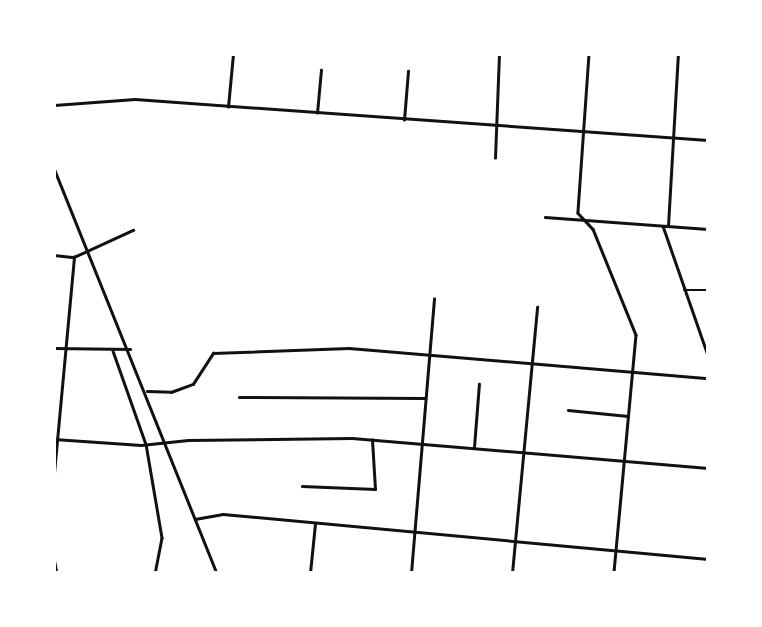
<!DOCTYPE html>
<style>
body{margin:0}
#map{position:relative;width:762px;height:627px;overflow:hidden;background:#fff;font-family:"Varela Round",sans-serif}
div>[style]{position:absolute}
.minor>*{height:2.5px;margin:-1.25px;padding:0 1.25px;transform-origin:1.25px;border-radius:1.25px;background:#111}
span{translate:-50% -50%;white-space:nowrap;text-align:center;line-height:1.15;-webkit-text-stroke:6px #fff;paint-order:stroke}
.frame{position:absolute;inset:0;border:56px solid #fff;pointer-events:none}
</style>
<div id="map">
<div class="minor">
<i style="left:589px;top:54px;width:159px;rotate:94deg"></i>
<i style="left:578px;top:213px;width:22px;rotate:47deg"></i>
<i style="left:593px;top:229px;width:114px;rotate:67.9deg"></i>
<i style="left:636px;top:335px;width:239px;rotate:95.3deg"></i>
<i style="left:54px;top:105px;width:81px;rotate:-4.2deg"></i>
<i style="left:135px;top:99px;width:574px;rotate:4.09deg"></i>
<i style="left:228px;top:107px;width:53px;rotate:-84.6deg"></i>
<i style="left:317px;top:113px;width:43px;rotate:-84.7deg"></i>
<i style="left:404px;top:120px;width:49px;rotate:-85.3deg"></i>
<i style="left:495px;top:158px;width:104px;rotate:-87.8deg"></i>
<i style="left:54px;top:168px;width:437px;rotate:68.1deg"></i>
<i style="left:545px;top:217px;width:163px;rotate:4.2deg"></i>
<i style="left:663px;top:226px;width:137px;rotate:70.8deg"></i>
<i style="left:668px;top:226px;width:172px;rotate:-86.7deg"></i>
<i style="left:54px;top:255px;width:20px;rotate:6deg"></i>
<i style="left:74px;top:257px;width:65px;rotate:-24.6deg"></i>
<i style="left:684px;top:290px;width:24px"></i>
<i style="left:54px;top:348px;width:76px;rotate:0.8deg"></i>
<i style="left:113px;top:351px;width:99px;rotate:70.5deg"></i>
<i style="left:146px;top:444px;width:95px;rotate:80.3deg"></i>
<i style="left:162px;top:538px;width:36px;rotate:101deg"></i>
<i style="left:147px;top:391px;width:24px;rotate:2deg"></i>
<i style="left:171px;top:392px;width:23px;rotate:-20deg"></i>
<i style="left:193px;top:384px;width:37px;rotate:-57deg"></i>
<i style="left:213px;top:353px;width:136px;rotate:-2.1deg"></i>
<i style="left:349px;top:348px;width:360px;rotate:4.8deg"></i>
<i style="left:239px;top:397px;width:186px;rotate:0.3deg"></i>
<i style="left:568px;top:410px;width:60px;rotate:5.7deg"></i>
<i style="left:54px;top:439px;width:87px;rotate:3.9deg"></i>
<i style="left:141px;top:445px;width:47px;rotate:-6.1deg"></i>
<i style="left:188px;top:440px;width:164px;rotate:-0.7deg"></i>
<i style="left:352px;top:438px;width:357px;rotate:4.8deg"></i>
<i style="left:474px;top:447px;width:63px;rotate:-85.5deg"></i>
<i style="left:54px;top:473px;width:217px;rotate:-84.7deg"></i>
<i style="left:302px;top:486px;width:73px;rotate:2.4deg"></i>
<i style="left:375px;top:489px;width:49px;rotate:-93.5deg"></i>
<i style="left:195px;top:519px;width:28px;rotate:-10deg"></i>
<i style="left:223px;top:514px;width:487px;rotate:5.3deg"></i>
<i style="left:54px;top:558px;width:15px;rotate:79deg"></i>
<i style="left:310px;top:573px;width:49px;rotate:-84.2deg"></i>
<i style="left:411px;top:573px;width:275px;rotate:-85.2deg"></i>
<i style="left:512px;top:573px;width:267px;rotate:-84.6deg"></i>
</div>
<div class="frame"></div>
</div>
